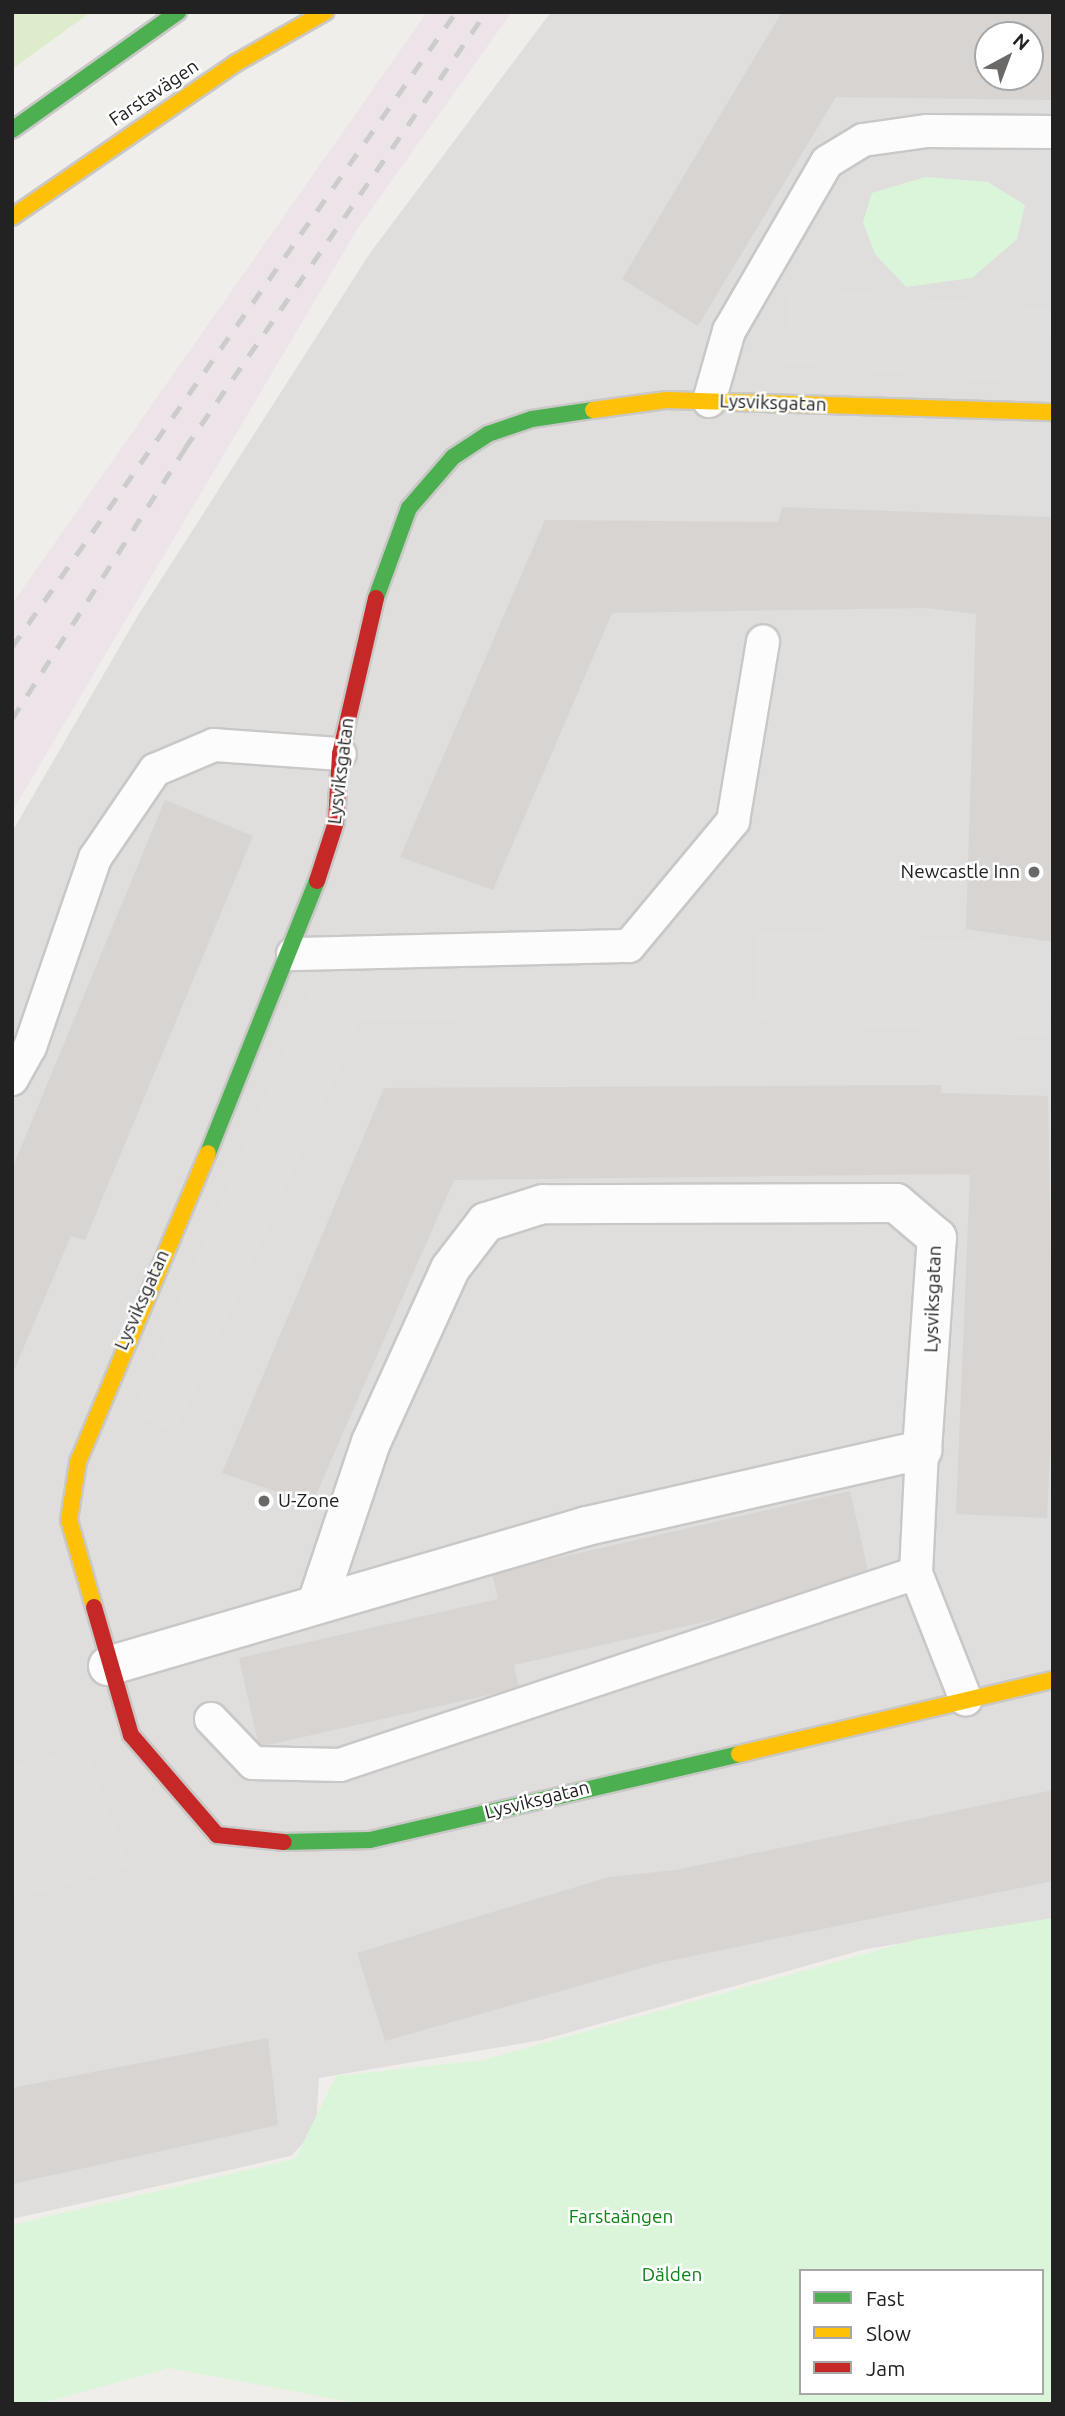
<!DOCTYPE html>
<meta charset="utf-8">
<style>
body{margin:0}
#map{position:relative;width:1065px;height:2416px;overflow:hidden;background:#f0eeeb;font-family:Ubuntu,sans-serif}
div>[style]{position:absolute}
.residential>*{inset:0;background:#dfdedc}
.industrial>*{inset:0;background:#ede4e9}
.grass>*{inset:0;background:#ddeccb}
.park>*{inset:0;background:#daf5da}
.parking>*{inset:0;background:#e0dfde;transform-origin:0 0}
.building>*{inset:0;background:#d7d4d2}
.roads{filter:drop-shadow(2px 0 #c9c8c7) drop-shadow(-2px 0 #c9c8c7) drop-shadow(0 2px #c9c8c7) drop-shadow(0 -2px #c9c8c7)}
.lane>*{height:32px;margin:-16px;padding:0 16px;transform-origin:16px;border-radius:16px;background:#fdfcfc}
.street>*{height:38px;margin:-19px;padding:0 19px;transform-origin:19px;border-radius:19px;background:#fdfcfc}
.fast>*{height:16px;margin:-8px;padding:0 8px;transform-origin:8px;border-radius:8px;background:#4caf50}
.slow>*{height:16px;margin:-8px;padding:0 8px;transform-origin:8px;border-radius:8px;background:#ffc107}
.jam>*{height:16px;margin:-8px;padding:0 8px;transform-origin:8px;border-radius:8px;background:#c62828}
.rail>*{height:5px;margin-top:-2.5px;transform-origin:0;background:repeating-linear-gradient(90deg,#ccc 0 14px,transparent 0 28px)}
.dots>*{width:19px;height:19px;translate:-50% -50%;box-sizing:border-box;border:4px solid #fff;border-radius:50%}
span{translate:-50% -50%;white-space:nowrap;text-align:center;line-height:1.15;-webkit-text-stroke:5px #fff;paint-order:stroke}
.street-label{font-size:19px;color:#222}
.poi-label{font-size:19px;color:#222}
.right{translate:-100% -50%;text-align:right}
.left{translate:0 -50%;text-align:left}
.park-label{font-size:19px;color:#0c8416}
.frame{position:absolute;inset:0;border:14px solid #222;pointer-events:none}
.legend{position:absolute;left:799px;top:2269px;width:245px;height:126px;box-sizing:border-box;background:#fff;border:2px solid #a7a7a7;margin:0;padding:9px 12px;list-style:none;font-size:21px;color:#222}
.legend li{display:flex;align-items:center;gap:14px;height:35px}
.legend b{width:35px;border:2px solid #a7a7a7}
.north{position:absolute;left:974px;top:21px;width:70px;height:70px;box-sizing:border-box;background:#fff;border:2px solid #a7a7a7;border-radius:50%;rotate:41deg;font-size:19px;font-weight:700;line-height:28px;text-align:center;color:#222}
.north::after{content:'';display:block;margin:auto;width:24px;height:32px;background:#6a6968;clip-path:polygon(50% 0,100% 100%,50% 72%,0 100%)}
</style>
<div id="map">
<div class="residential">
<i style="clip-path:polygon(evenodd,551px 12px,1053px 12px,1053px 1919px,866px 1949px,542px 2040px,319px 2078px,316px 2129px,291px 2156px,12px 2219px,12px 832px,137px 617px,370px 253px,551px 12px,988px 35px,1030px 35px,1030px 77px,988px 77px,988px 35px)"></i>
</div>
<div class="industrial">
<i style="clip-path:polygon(427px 12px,512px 12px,358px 228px,12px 812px,12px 604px)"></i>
</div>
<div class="grass">
<i style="clip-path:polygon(12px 12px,91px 12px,12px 69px)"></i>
</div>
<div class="park">
<i style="clip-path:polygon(925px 177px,988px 182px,1025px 205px,1017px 239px,972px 278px,906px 287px,875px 254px,863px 222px,872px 193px)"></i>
<i style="clip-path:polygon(evenodd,1053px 1918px,1053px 2404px,362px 2404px,169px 2368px,39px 2404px,12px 2404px,12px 2225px,295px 2159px,336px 2076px,483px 2060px,918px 1939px,1053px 1918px,801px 2271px,1042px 2271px,1042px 2393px,801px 2393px,801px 2271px)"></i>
</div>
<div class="parking">
<i style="left:790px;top:286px;width:264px;height:77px;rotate:5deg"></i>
<i style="left:758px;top:930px;width:296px;height:91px;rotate:3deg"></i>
<i style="clip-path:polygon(608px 969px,611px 1023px,360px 1021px,175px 1434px,133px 1411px,317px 974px)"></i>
<i style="clip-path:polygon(85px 1748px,129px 1866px,12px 1900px,12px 1765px)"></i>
</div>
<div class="building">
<i style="clip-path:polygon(evenodd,782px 12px,1053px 12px,1053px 100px,836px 97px,698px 326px,622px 279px,782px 12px,988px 35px,1030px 35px,1030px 77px,988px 77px,988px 35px)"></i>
<i style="clip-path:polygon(782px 507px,1053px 517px,1053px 942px,966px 929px,976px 614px,927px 608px,612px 613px,493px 890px,400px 857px,545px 520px,778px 522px)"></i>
<i style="clip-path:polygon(165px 800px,253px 836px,85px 1240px,71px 1236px,12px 1375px,12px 1169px)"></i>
<i style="clip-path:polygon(941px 1085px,941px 1093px,1048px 1096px,1053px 1390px,1047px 1518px,956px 1514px,970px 1175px,954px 1174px,454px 1180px,312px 1504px,222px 1473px,384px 1088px)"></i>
<i style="clip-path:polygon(850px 1491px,871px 1584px,514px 1665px,519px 1688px,259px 1747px,239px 1658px,498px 1599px,492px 1573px)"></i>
<i style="clip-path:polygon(1053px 1790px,1053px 1881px,659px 1963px,385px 2041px,357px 1953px,609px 1877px,676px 1870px)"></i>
<i style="clip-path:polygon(268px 2038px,278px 2125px,12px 2184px,12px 2088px)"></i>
</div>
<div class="roads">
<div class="lane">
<i style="left:709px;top:401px;width:73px;rotate:-74.1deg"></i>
<i style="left:729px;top:331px;width:195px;rotate:-59.9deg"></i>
<i style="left:827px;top:162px;width:42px;rotate:-31.4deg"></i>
<i style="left:863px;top:140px;width:65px;rotate:-8deg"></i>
<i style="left:927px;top:131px;width:126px;rotate:0.5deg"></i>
<i style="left:293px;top:954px;width:336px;rotate:-1.4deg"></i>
<i style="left:629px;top:946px;width:163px;rotate:-50.2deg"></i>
<i style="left:733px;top:821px;width:182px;rotate:-80.5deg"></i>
<i style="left:12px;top:1079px;width:37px;rotate:-61deg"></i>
<i style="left:30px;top:1047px;width:200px;rotate:-71deg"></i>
<i style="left:95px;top:858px;width:107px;rotate:-55.7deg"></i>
<i style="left:155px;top:770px;width:64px;rotate:-23deg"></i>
<i style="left:214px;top:745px;width:126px;rotate:4.1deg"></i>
<i style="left:916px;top:1573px;width:123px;rotate:-87.2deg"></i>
<i style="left:211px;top:1719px;width:61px;rotate:46.3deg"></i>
<i style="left:253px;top:1763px;width:87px;rotate:1.3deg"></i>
<i style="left:340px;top:1765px;width:607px;rotate:-18.43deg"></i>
<i style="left:916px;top:1573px;width:136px;rotate:68.5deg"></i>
</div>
<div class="street">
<i style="left:108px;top:1666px;width:499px;rotate:-16.3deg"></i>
<i style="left:587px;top:1526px;width:344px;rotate:-12.8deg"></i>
<i style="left:922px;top:1450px;width:213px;rotate:-86deg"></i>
<i style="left:937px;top:1238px;width:54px;rotate:-139.5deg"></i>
<i style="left:896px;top:1203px;width:353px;rotate:179.8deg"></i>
<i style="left:543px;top:1204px;width:60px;rotate:162.5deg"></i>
<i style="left:486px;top:1222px;width:59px;rotate:127.5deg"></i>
<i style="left:450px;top:1269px;width:190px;rotate:114.5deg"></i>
<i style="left:371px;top:1442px;width:167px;rotate:108.5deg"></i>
</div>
<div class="fast">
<i style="left:12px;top:130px;width:204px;rotate:-35.4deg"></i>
<i style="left:376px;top:598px;width:96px;rotate:-69.9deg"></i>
<i style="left:409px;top:508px;width:67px;rotate:-49.2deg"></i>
<i style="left:453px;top:457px;width:42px;rotate:-33.3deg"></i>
<i style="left:488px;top:434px;width:46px;rotate:-18.8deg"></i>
<i style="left:532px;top:419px;width:62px;rotate:-8.4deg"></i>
<i style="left:208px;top:1153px;width:293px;rotate:-68.2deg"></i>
<i style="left:284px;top:1842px;width:86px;rotate:-1.3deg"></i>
<i style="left:370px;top:1840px;width:379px;rotate:-13.1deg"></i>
</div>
<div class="slow">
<i style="left:12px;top:217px;width:272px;rotate:-34.5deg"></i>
<i style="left:236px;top:63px;width:103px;rotate:-29.8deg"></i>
<i style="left:593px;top:410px;width:74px;rotate:-7.8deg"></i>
<i style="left:666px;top:400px;width:387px;rotate:1.8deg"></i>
<i style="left:94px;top:1607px;width:91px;rotate:-106deg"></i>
<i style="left:69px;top:1520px;width:59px;rotate:-81.2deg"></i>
<i style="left:78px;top:1462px;width:335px;rotate:-67.2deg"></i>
<i style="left:739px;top:1754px;width:323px;rotate:-13.3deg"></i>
</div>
<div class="jam">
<i style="left:317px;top:881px;width:62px;rotate:-72.1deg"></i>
<i style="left:336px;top:822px;width:68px;rotate:-86.6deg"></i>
<i style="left:340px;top:754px;width:160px;rotate:-77deg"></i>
<i style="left:94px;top:1607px;width:133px;rotate:73.9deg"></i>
<i style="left:131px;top:1735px;width:132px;rotate:49.3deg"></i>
<i style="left:217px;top:1835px;width:67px;rotate:6deg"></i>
</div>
</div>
<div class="rail">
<i style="left:12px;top:647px;width:775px;rotate:-55.04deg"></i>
<i style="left:12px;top:719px;width:322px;rotate:-57.4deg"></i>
<i style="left:185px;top:448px;width:530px;rotate:-55.38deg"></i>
</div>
<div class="dots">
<i style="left:1034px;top:872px;background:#6a6968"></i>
<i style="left:264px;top:1501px;background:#6a6968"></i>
</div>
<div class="street-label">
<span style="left:154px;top:93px;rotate:-34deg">Farstavägen</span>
<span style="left:773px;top:403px;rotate:2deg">Lysviksgatan</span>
<span style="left:341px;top:771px;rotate:-83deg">Lysviksgatan</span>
<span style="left:933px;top:1299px;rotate:-88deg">Lysviksgatan</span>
<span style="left:142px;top:1300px;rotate:-66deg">Lysviksgatan</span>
<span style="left:537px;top:1800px;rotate:-14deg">Lysviksgatan</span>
</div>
<div class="poi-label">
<span class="right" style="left:1020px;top:872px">Newcastle Inn</span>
<span class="left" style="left:278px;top:1501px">U-Zone</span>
</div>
<div class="park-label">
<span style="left:621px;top:2217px">Farstaängen</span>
<span style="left:672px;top:2275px">Dälden</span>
</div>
<div class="frame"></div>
<ul class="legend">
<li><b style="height:9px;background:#4caf50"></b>Fast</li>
<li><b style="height:9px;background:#ffc107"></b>Slow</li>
<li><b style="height:9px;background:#c62828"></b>Jam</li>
</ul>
<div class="north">N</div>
</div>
